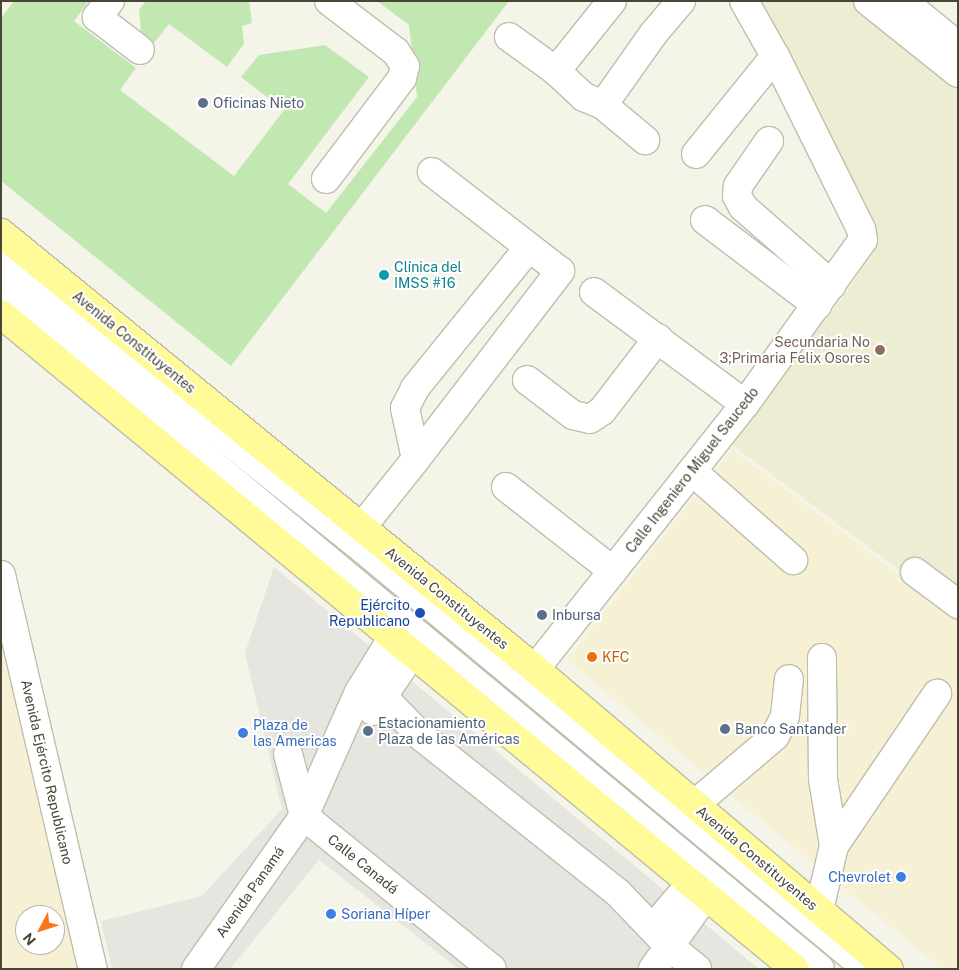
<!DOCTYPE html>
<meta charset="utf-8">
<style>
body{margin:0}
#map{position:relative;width:959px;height:970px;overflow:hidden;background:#f4f4e9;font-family:"Public Sans",sans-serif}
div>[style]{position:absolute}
.commercial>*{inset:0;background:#f6f0d4}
.education>*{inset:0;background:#ededd3}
.green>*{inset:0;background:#c2e8b2}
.parking>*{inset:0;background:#e6e5e0}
.roads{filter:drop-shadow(1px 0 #c0beab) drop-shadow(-1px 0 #c0beab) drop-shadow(0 1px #c0beab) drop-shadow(0 -1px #c0beab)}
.minor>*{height:28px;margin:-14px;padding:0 14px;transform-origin:14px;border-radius:14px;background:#fff}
.major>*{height:28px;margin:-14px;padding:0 14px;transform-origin:14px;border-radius:14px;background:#fefb98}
.dots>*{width:14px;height:14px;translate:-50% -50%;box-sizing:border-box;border:2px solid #fff;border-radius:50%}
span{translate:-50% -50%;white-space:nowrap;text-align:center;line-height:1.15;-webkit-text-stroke:4px #fff;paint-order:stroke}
.service-label{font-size:14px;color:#4e5e75}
.left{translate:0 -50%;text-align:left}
.culture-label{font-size:14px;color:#0d838f}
.street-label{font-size:14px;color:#484637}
.education-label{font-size:14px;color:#785e54}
.right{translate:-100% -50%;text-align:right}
.transit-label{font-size:14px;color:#164399}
.food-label{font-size:14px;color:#c56008}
.shop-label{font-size:14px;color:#366cbe}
.frame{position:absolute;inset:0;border:2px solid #484637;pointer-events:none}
.north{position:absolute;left:15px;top:905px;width:50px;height:50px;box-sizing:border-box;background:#fff;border:1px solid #b6b5af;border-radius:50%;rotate:230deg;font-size:14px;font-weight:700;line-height:20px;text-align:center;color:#484637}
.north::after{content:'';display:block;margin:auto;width:18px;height:22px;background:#fa741a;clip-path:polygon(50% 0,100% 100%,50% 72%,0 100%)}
</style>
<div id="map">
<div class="commercial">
<i style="clip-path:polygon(732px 449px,958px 619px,958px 969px,942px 969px,567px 660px)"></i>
<i style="clip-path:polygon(evenodd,1px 575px,93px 969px,1px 969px,1px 575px,25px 915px,55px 915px,55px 945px,25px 945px,25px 915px)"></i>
</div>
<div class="education">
<i style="clip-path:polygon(751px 1px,859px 1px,958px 80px,958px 614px,731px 444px,845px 294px,873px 253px,874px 240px)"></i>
</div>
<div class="green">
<i style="clip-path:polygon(14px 1px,89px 1px,74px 21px,136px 68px,120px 90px,234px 176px,284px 110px,241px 77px,259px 55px,325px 45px,369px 77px,288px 184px,326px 213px,417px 97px,409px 25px,377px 1px,509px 1px,231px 366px,1px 181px,1px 18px)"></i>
<i style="clip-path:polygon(146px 1px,249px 1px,252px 23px,242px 26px,244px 44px,227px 67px,169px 24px,151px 47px,141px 32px,139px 10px)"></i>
</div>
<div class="parking">
<i style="clip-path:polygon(274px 567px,759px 969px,459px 969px,319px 860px,230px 969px,112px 969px,101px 921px,202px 896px,282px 809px,245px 653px)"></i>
</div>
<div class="roads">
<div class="minor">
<i style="left:110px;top:1px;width:21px;rotate:129deg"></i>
<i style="left:97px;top:17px;width:54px;rotate:37.5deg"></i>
<i style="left:612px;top:1px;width:90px;rotate:128.7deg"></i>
<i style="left:556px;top:71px;width:38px;rotate:43deg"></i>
<i style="left:584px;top:97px;width:21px;rotate:23deg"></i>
<i style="left:603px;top:105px;width:88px;rotate:-54.7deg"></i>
<i style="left:654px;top:33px;width:42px;rotate:-49.8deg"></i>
<i style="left:868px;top:1px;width:115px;rotate:38.7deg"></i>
<i style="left:903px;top:1px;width:71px;rotate:39.3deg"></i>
<i style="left:509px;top:37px;width:58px;rotate:35.9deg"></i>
<i style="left:603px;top:105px;width:55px;rotate:39.8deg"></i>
<i style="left:769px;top:141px;width:55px;rotate:124.6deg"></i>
<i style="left:738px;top:186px;width:10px;rotate:96deg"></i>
<i style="left:737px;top:196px;width:13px;rotate:61deg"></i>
<i style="left:743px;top:207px;width:118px;rotate:41.2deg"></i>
<i style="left:696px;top:154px;width:126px;rotate:-51.1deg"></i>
<i style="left:326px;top:179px;width:126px;rotate:-53deg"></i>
<i style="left:402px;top:78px;width:12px;rotate:-76deg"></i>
<i style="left:405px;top:66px;width:17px;rotate:-123deg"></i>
<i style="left:396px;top:52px;width:84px;rotate:-142.7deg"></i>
<i style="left:705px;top:220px;width:141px;rotate:37.2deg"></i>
<i style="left:1px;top:258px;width:464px;rotate:38.8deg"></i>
<i style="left:363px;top:549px;width:656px;rotate:39.81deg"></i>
<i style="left:1px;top:288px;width:1065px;rotate:39.74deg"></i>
<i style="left:594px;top:292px;width:188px;rotate:36.6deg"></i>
<i style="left:527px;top:380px;width:58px;rotate:37.3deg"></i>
<i style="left:573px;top:415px;width:17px;rotate:13deg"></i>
<i style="left:590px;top:419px;width:14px;rotate:-34deg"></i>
<i style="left:602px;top:411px;width:92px;rotate:-52.5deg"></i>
<i style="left:416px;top:459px;width:237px;rotate:-52.5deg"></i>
<i style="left:560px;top:271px;width:162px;rotate:-142.3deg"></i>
<i style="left:692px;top:471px;width:135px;rotate:41.4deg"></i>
<i style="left:506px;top:487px;width:136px;rotate:38.1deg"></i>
<i style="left:361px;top:528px;width:88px;rotate:-51.4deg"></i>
<i style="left:416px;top:459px;width:52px;rotate:-102.2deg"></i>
<i style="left:405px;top:408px;width:22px;rotate:-63deg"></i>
<i style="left:415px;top:388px;width:181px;rotate:-51deg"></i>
<i style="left:915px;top:572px;width:54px;rotate:36.7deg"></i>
<i style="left:1px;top:575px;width:405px;rotate:76.9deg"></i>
<i style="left:535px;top:669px;width:338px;rotate:-51.6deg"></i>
<i style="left:745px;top:404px;width:202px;rotate:-54.3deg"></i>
<i style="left:863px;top:240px;width:11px;rotate:-100deg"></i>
<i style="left:861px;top:229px;width:193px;rotate:-116.4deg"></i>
<i style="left:775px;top:56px;width:63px;rotate:-119.4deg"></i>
<i style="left:383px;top:697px;width:56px;rotate:45.7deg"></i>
<i style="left:422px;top:737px;width:251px;rotate:38.5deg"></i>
<i style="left:618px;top:893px;width:74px;rotate:46.1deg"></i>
<i style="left:669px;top:946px;width:36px;rotate:39deg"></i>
<i style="left:373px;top:711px;width:70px;rotate:-56.1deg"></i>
<i style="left:288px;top:754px;width:64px;rotate:75.5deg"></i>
<i style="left:694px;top:805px;width:106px;rotate:-40.4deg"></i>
<i style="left:775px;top:736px;width:22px;rotate:-63deg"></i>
<i style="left:785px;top:716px;width:37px;rotate:-84deg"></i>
<i style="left:304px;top:816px;width:242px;rotate:39.1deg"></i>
<i style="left:834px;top:846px;width:184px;rotate:-55.9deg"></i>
<i style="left:819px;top:910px;width:66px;rotate:-76.8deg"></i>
<i style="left:834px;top:846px;width:68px;rotate:-99.3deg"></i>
<i style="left:823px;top:779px;width:121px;rotate:-90.5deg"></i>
<i style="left:654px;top:927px;width:57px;rotate:-49.9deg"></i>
<i style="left:196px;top:969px;width:187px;rotate:-54.8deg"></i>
<i style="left:304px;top:816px;width:136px;rotate:-66.1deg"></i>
<i style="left:359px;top:692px;width:65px;rotate:-58.3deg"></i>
<i style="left:653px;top:969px;width:91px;rotate:-54.4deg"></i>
</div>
<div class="major">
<i style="left:1px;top:233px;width:689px;rotate:39.23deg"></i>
<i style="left:535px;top:669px;width:464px;rotate:40.3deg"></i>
<i style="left:1px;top:314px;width:1029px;rotate:39.52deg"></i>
</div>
</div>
<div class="dots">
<i style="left:203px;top:103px;background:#5c6f8a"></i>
<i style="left:384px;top:275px;background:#0f9aa8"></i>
<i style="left:880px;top:350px;background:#8d6e63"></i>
<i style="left:420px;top:613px;background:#1a4fb4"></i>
<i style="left:542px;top:615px;background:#5c6f8a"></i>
<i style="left:592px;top:657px;background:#e8710a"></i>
<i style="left:725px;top:729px;background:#5c6f8a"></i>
<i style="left:368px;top:731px;background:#5c6f8a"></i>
<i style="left:243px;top:733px;background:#3f7fe0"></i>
<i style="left:901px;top:877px;background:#3f7fe0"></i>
<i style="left:331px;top:914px;background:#3f7fe0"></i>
</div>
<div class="service-label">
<span class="left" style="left:213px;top:103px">Oficinas Nieto</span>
<span class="left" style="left:552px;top:615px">Inbursa</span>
<span class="left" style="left:378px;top:731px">Estacionamiento<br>Plaza de las Américas</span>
<span class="left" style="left:735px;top:729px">Banco Santander</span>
</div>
<div class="culture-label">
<span class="left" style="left:394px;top:275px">Clínica del<br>IMSS #16</span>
</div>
<div class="street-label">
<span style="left:134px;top:342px;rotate:39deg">Avenida Constituyentes</span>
<span style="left:692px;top:470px;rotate:-52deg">Calle Ingeniero Miguel Saucedo</span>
<span style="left:447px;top:598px;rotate:39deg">Avenida Constituyentes</span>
<span style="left:47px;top:772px;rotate:77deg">Avenida Ejército Republicano</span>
<span style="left:757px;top:858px;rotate:40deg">Avenida Constituyentes</span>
<span style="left:363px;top:864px;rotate:39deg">Calle Canadá</span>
<span style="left:250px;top:892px;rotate:-55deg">Avenida Panamá</span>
</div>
<div class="education-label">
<span class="right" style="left:870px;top:350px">Secundaria No<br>3;Primaria Felix Osores</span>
</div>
<div class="transit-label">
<span class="right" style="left:410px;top:613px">Ejército<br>Republicano</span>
</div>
<div class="food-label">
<span class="left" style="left:602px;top:657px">KFC</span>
</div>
<div class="shop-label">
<span class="left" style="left:253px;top:733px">Plaza de<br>las Americas</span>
<span class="right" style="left:891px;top:877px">Chevrolet</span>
<span class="left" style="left:341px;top:914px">Soriana Híper</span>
</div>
<div class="frame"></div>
<div class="north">N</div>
</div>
